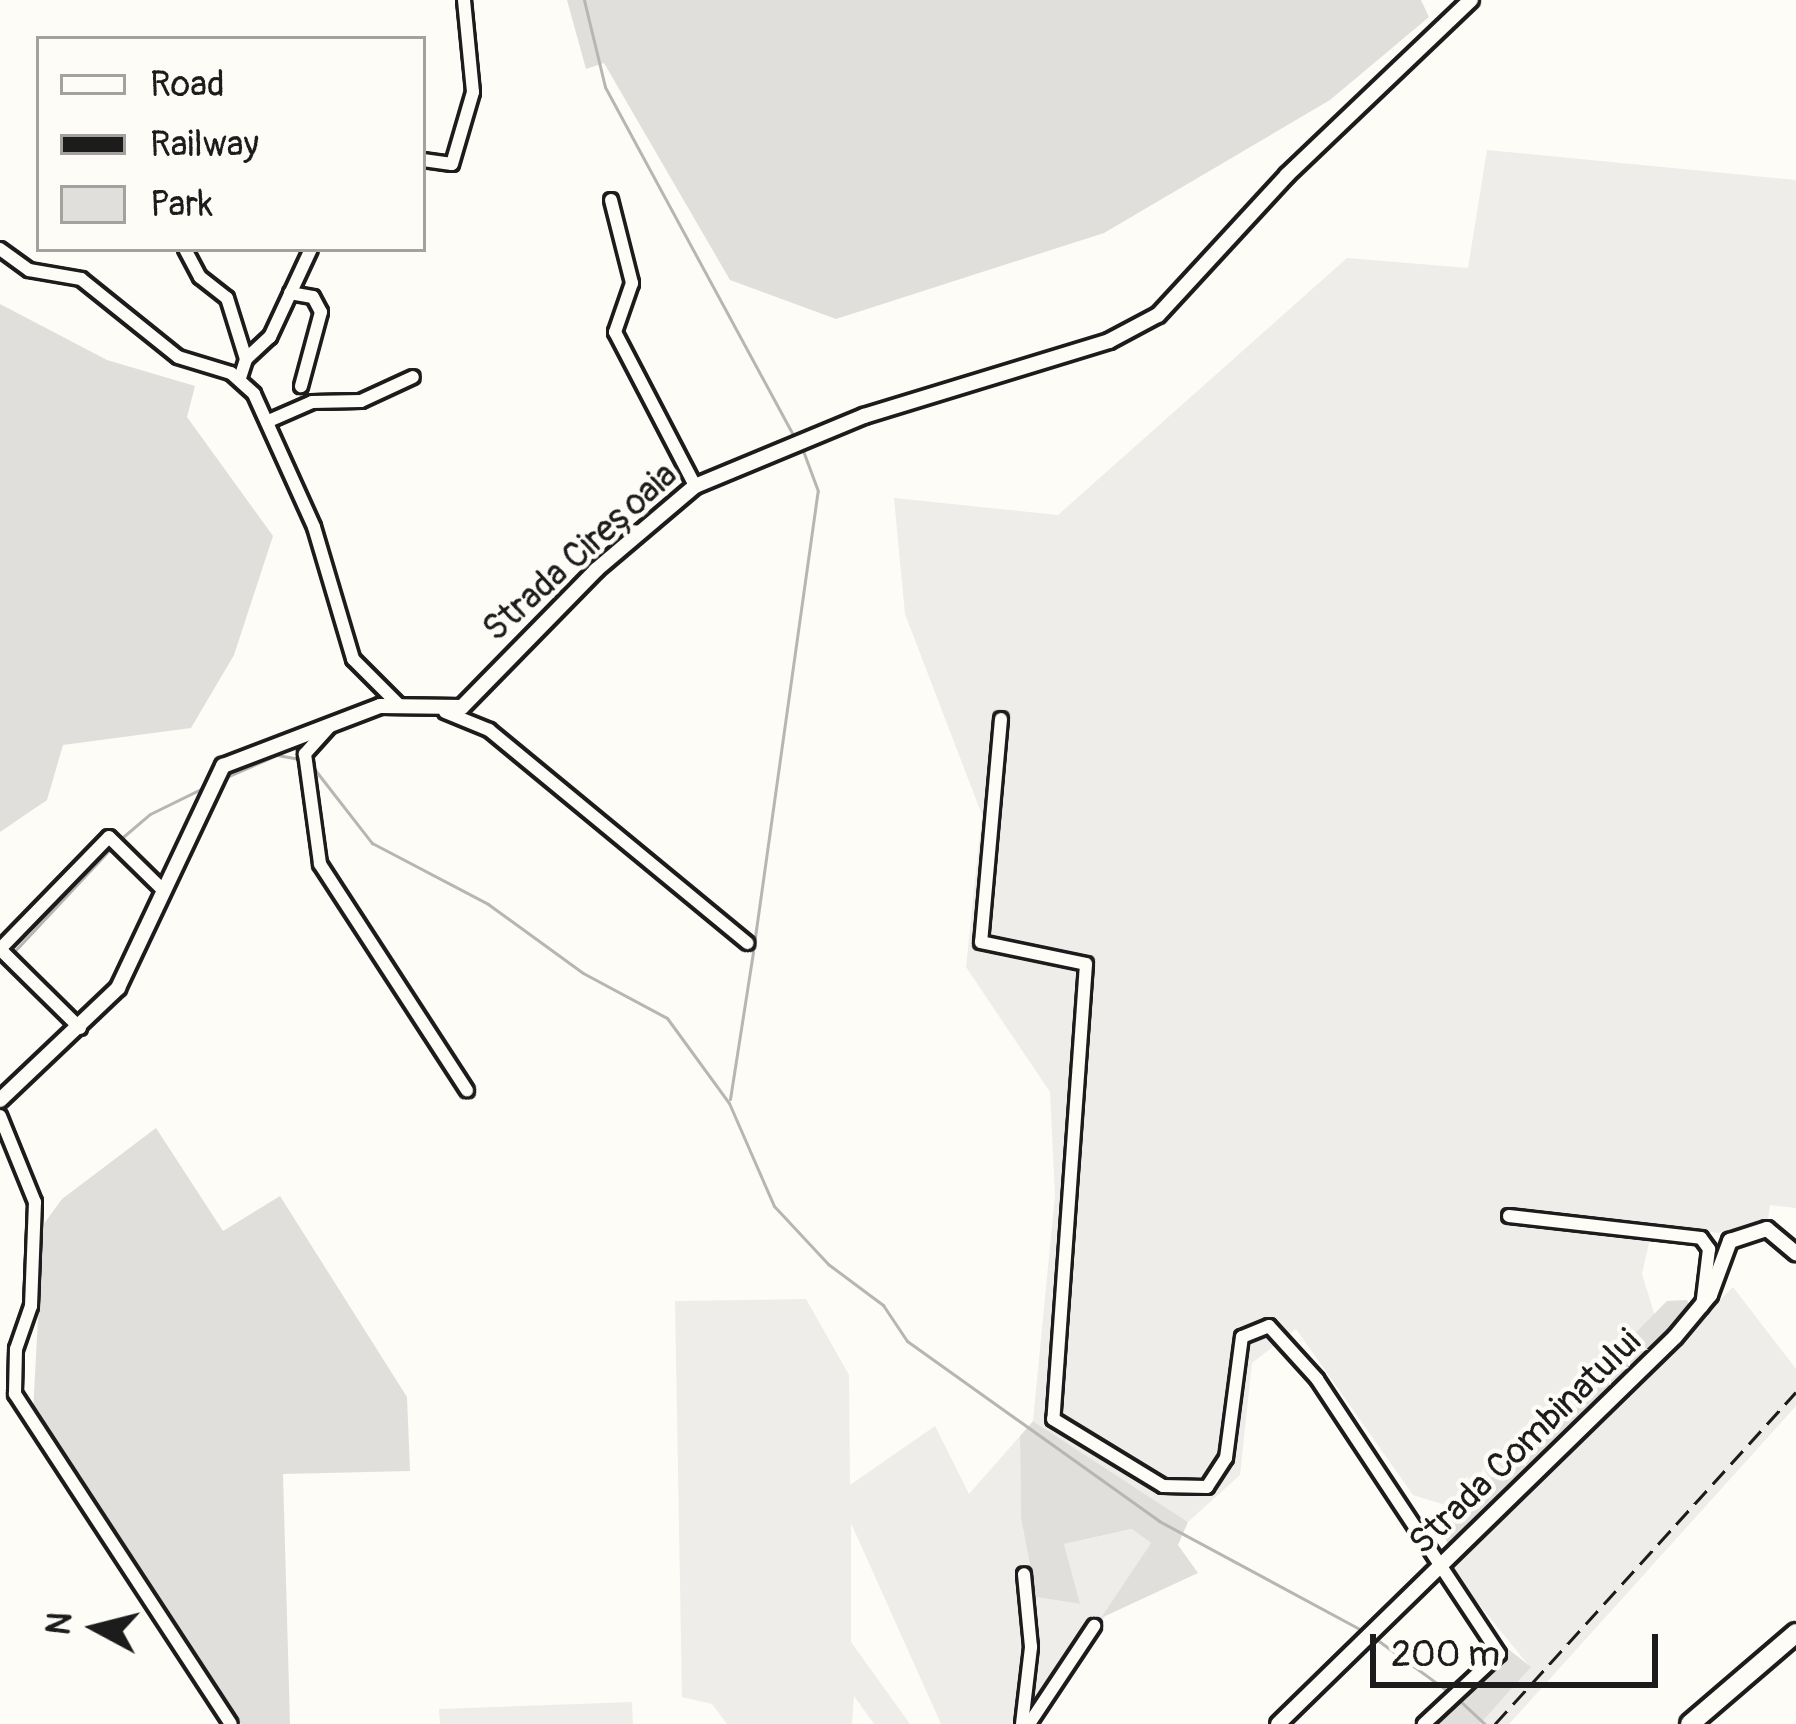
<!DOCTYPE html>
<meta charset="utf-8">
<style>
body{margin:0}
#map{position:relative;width:1796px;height:1724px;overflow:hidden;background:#fdfcf7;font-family:Pangolin,sans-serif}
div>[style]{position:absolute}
.built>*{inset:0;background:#eeede9}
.green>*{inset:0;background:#e0dfdb}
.stream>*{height:3px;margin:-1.5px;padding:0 1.5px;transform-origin:1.5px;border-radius:1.5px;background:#b7b6b2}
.roads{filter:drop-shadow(3px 0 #1c1c1c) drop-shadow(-3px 0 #1c1c1c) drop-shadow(0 3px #1c1c1c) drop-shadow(0 -3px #1c1c1c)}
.minor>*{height:12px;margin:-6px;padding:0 6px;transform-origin:6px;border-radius:6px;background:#fdfcf7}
.tertiary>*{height:14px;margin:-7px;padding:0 7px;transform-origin:7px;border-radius:7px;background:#fdfcf7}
.primary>*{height:18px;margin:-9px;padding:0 9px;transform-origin:9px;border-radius:9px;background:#fdfcf7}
.rail>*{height:3px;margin-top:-1.5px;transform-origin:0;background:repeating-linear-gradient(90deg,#1c1c1c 0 18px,transparent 0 27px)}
span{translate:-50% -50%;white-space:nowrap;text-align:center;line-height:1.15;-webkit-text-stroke:9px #fdfcf7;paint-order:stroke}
.street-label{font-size:36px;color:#1c1c1c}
.legend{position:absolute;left:36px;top:36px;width:390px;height:216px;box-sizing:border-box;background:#fdfcf7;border:3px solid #a3a29f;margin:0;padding:15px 21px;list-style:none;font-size:36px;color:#1c1c1c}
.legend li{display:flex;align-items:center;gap:24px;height:60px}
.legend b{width:60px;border:3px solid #a3a29f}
.north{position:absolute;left:36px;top:1568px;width:120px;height:120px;-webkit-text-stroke:9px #fdfcf7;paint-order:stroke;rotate:277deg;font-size:33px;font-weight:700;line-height:48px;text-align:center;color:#1c1c1c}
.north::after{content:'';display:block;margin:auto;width:42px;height:54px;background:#1c1c1c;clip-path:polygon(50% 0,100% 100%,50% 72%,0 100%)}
.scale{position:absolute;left:1370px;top:1634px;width:288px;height:54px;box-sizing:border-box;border:6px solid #1c1c1c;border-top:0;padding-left:15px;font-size:36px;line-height:42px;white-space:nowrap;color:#1c1c1c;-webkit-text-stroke:9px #fdfcf7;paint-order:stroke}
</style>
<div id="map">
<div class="built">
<i style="clip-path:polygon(1487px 150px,1796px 180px,1796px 1208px,1770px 1205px,1768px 1220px,1718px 1233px,1653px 1225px,1642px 1274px,1656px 1319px,1464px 1511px,1413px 1495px,1296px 1329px,1252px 1363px,1240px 1475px,1188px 1522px,1033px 1421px,1055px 1195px,1050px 1092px,966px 967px,982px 815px,905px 614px,894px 498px,1058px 515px,1347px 258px,1468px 268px)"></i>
<i style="clip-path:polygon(1733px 1287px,1796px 1369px,1796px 1406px,1509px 1724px,1480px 1724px,1530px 1667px,1450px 1569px)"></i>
<i style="clip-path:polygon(806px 1299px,849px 1375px,850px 1485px,935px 1426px,969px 1494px,1020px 1436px,1021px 1518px,1036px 1597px,1079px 1604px,1064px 1544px,1133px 1529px,1151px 1543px,1037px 1724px,941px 1724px,851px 1523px,851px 1642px,910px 1724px,874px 1724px,854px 1696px,852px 1724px,727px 1724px,712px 1704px,682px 1697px,675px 1301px)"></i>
<i style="clip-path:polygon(632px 1702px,633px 1724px,440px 1724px,439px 1709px)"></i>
</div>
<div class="green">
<i style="clip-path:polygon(567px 0,1421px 0,1429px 17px,1330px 100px,1104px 233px,836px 319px,730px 280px,604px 63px,586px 69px)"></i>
<i style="clip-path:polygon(0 304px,107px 360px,195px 386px,187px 417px,273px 536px,234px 655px,191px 728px,63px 745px,47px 800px,0 832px)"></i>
<i style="clip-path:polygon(156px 1128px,223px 1231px,280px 1196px,407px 1397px,410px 1471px,283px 1474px,290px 1724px,241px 1724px,33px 1412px,43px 1225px,62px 1199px)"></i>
<i style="clip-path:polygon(1687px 1300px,1696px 1323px,1464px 1556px,1449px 1546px,1441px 1529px,1667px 1301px)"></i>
<i style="clip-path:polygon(1033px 1421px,1188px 1522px,1178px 1545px,1198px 1573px,1101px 1618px,1151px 1543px,1132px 1529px,1064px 1544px,1080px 1604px,1036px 1597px,1021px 1518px,1020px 1436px)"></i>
<i style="clip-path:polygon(1508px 1649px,1531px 1667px,1480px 1724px,1435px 1724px)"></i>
</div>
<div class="stream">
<i style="left:584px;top:0;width:89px;rotate:76.4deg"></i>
<i style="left:605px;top:87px;width:399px;rotate:61.6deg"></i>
<i style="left:312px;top:766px;width:98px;rotate:52.1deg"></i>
<i style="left:372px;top:843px;width:131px;rotate:27.7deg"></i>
<i style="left:488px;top:904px;width:117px;rotate:36deg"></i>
<i style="left:583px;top:973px;width:95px;rotate:28.2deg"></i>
<i style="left:667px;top:1018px;width:105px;rotate:53.9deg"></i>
<i style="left:729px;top:1103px;width:112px;rotate:66.4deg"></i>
<i style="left:774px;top:1206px;width:79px;rotate:47deg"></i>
<i style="left:828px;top:1264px;width:69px;rotate:36.7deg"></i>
<i style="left:883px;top:1305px;width:43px;rotate:56.3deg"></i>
<i style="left:907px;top:1341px;width:310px;rotate:35.5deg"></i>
<i style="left:1159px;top:1521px;width:232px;rotate:28.3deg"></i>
<i style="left:222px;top:779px;width:60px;rotate:-23.6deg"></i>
<i style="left:277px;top:755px;width:23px;rotate:10deg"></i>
<i style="left:117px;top:842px;width:43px;rotate:-40.3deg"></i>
<i style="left:150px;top:814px;width:61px;rotate:-26.1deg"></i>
<i style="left:754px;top:944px;width:457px;rotate:-82deg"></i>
<i style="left:818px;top:491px;width:46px;rotate:-110.4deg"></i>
<i style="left:10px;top:956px;width:146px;rotate:-46.9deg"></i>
<i style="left:730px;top:1099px;width:149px;rotate:-81.1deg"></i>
<i style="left:1376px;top:1639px;width:90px;rotate:36deg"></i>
<i style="left:1459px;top:1700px;width:35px;rotate:43deg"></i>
</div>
<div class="roads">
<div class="minor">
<i style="left:423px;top:160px;width:29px;rotate:8deg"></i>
<i style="left:452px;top:164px;width:75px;rotate:-73.7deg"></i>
<i style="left:473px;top:92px;width:92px;rotate:-95.6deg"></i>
<i style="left:611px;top:200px;width:86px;rotate:75.8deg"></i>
<i style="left:632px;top:283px;width:52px;rotate:109.1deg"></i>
<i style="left:615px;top:332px;width:174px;rotate:62.5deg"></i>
<i style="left:0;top:249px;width:36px;rotate:36deg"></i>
<i style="left:29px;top:270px;width:53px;rotate:9.8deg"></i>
<i style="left:81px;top:279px;width:124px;rotate:38.8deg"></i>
<i style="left:178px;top:357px;width:55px;rotate:16.8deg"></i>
<i style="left:231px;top:373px;width:31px;rotate:42deg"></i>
<i style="left:254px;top:394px;width:146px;rotate:65.7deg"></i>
<i style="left:314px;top:527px;width:138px;rotate:73.5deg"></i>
<i style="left:353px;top:659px;width:64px;rotate:45deg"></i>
<i style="left:185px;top:249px;width:32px;rotate:62deg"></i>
<i style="left:200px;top:277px;width:34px;rotate:38deg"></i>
<i style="left:227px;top:298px;width:64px;rotate:72.7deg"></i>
<i style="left:290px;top:293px;width:23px;rotate:10deg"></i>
<i style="left:313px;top:297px;width:17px;rotate:62deg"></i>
<i style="left:321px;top:312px;width:77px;rotate:105.1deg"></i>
<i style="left:240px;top:378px;width:20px;rotate:-72deg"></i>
<i style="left:246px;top:359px;width:33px;rotate:-43deg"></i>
<i style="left:270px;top:337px;width:97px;rotate:-65deg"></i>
<i style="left:271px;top:420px;width:45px;rotate:-23.7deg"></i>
<i style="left:312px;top:402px;width:49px;rotate:-1.2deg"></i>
<i style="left:361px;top:401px;width:57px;rotate:-24.8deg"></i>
<i style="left:445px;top:712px;width:48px;rotate:22.2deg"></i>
<i style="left:489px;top:730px;width:335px;rotate:39.5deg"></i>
<i style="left:1001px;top:719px;width:224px;rotate:95.1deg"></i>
<i style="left:981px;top:942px;width:107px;rotate:11.8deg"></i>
<i style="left:1086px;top:964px;width:456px;rotate:94.1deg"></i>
<i style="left:1053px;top:1419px;width:129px;rotate:31.3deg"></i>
<i style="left:1163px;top:1486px;width:44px;rotate:1.3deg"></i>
<i style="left:1207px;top:1487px;width:35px;rotate:-57deg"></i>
<i style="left:1226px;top:1458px;width:122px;rotate:-82.5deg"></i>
<i style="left:1242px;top:1337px;width:29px;rotate:-22deg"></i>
<i style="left:1269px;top:1326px;width:72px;rotate:47.8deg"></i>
<i style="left:1317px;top:1379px;width:330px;rotate:56.5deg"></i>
<i style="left:1499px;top:1654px;width:103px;rotate:137deg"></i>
<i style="left:330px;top:726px;width:38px;rotate:132deg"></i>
<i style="left:305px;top:754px;width:111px;rotate:82.2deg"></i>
<i style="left:320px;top:864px;width:270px;rotate:57deg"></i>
<i style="left:80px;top:1028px;width:112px;rotate:-135.4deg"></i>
<i style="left:0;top:949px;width:156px;rotate:-45.8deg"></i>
<i style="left:109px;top:837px;width:76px;rotate:44.5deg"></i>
<i style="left:0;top:1116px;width:93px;rotate:67.9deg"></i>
<i style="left:35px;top:1202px;width:104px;rotate:92.2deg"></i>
<i style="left:31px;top:1306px;width:46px;rotate:109.2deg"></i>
<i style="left:16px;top:1349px;width:45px;rotate:91.3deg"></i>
<i style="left:15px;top:1394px;width:394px;rotate:56.8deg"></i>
<i style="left:1509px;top:1216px;width:193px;rotate:6.5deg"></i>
<i style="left:1701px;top:1238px;width:14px;rotate:54deg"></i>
<i style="left:1709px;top:1249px;width:58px;rotate:96.9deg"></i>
<i style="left:1022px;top:1724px;width:78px;rotate:-83.3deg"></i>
<i style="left:1031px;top:1647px;width:73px;rotate:-95.5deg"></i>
<i style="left:1029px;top:1724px;width:118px;rotate:-56.4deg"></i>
</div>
<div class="tertiary">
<i style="left:0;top:1100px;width:163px;rotate:-43.5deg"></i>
<i style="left:118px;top:988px;width:246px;rotate:-64.7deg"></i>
<i style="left:223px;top:766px;width:168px;rotate:-20.9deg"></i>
<i style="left:380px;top:706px;width:82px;rotate:0.7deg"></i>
<i style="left:462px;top:707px;width:192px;rotate:-45.6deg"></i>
<i style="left:596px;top:570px;width:130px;rotate:-40.3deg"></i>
<i style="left:695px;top:486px;width:183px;rotate:-22.5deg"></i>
<i style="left:864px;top:416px;width:256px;rotate:-17deg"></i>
<i style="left:1109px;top:341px;width:55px;rotate:-28deg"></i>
<i style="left:1158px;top:315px;width:190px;rotate:-47.3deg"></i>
<i style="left:1287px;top:175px;width:254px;rotate:-43.6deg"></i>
<i style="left:1278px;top:1724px;width:554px;rotate:-44.27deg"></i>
<i style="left:1675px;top:1337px;width:55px;rotate:-50.2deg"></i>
<i style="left:1710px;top:1295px;width:58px;rotate:-69.7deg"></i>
<i style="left:1730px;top:1241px;width:39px;rotate:-18deg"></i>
<i style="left:1767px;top:1229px;width:38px;rotate:40deg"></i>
</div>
<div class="primary">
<i style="left:1690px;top:1724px;width:140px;rotate:-40.6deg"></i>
</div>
</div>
<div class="rail">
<i style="left:1495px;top:1724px;width:448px;rotate:-47.8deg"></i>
</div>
<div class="street-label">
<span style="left:580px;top:552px;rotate:-42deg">Strada Cireșoaia</span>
<span style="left:1525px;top:1442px;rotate:-44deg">Strada Combinatului</span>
</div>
<ul class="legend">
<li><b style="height:15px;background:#fdfcf7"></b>Road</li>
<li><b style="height:15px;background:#1c1c1c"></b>Railway</li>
<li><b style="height:33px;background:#e0dfdb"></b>Park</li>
</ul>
<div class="north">N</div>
<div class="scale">200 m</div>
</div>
